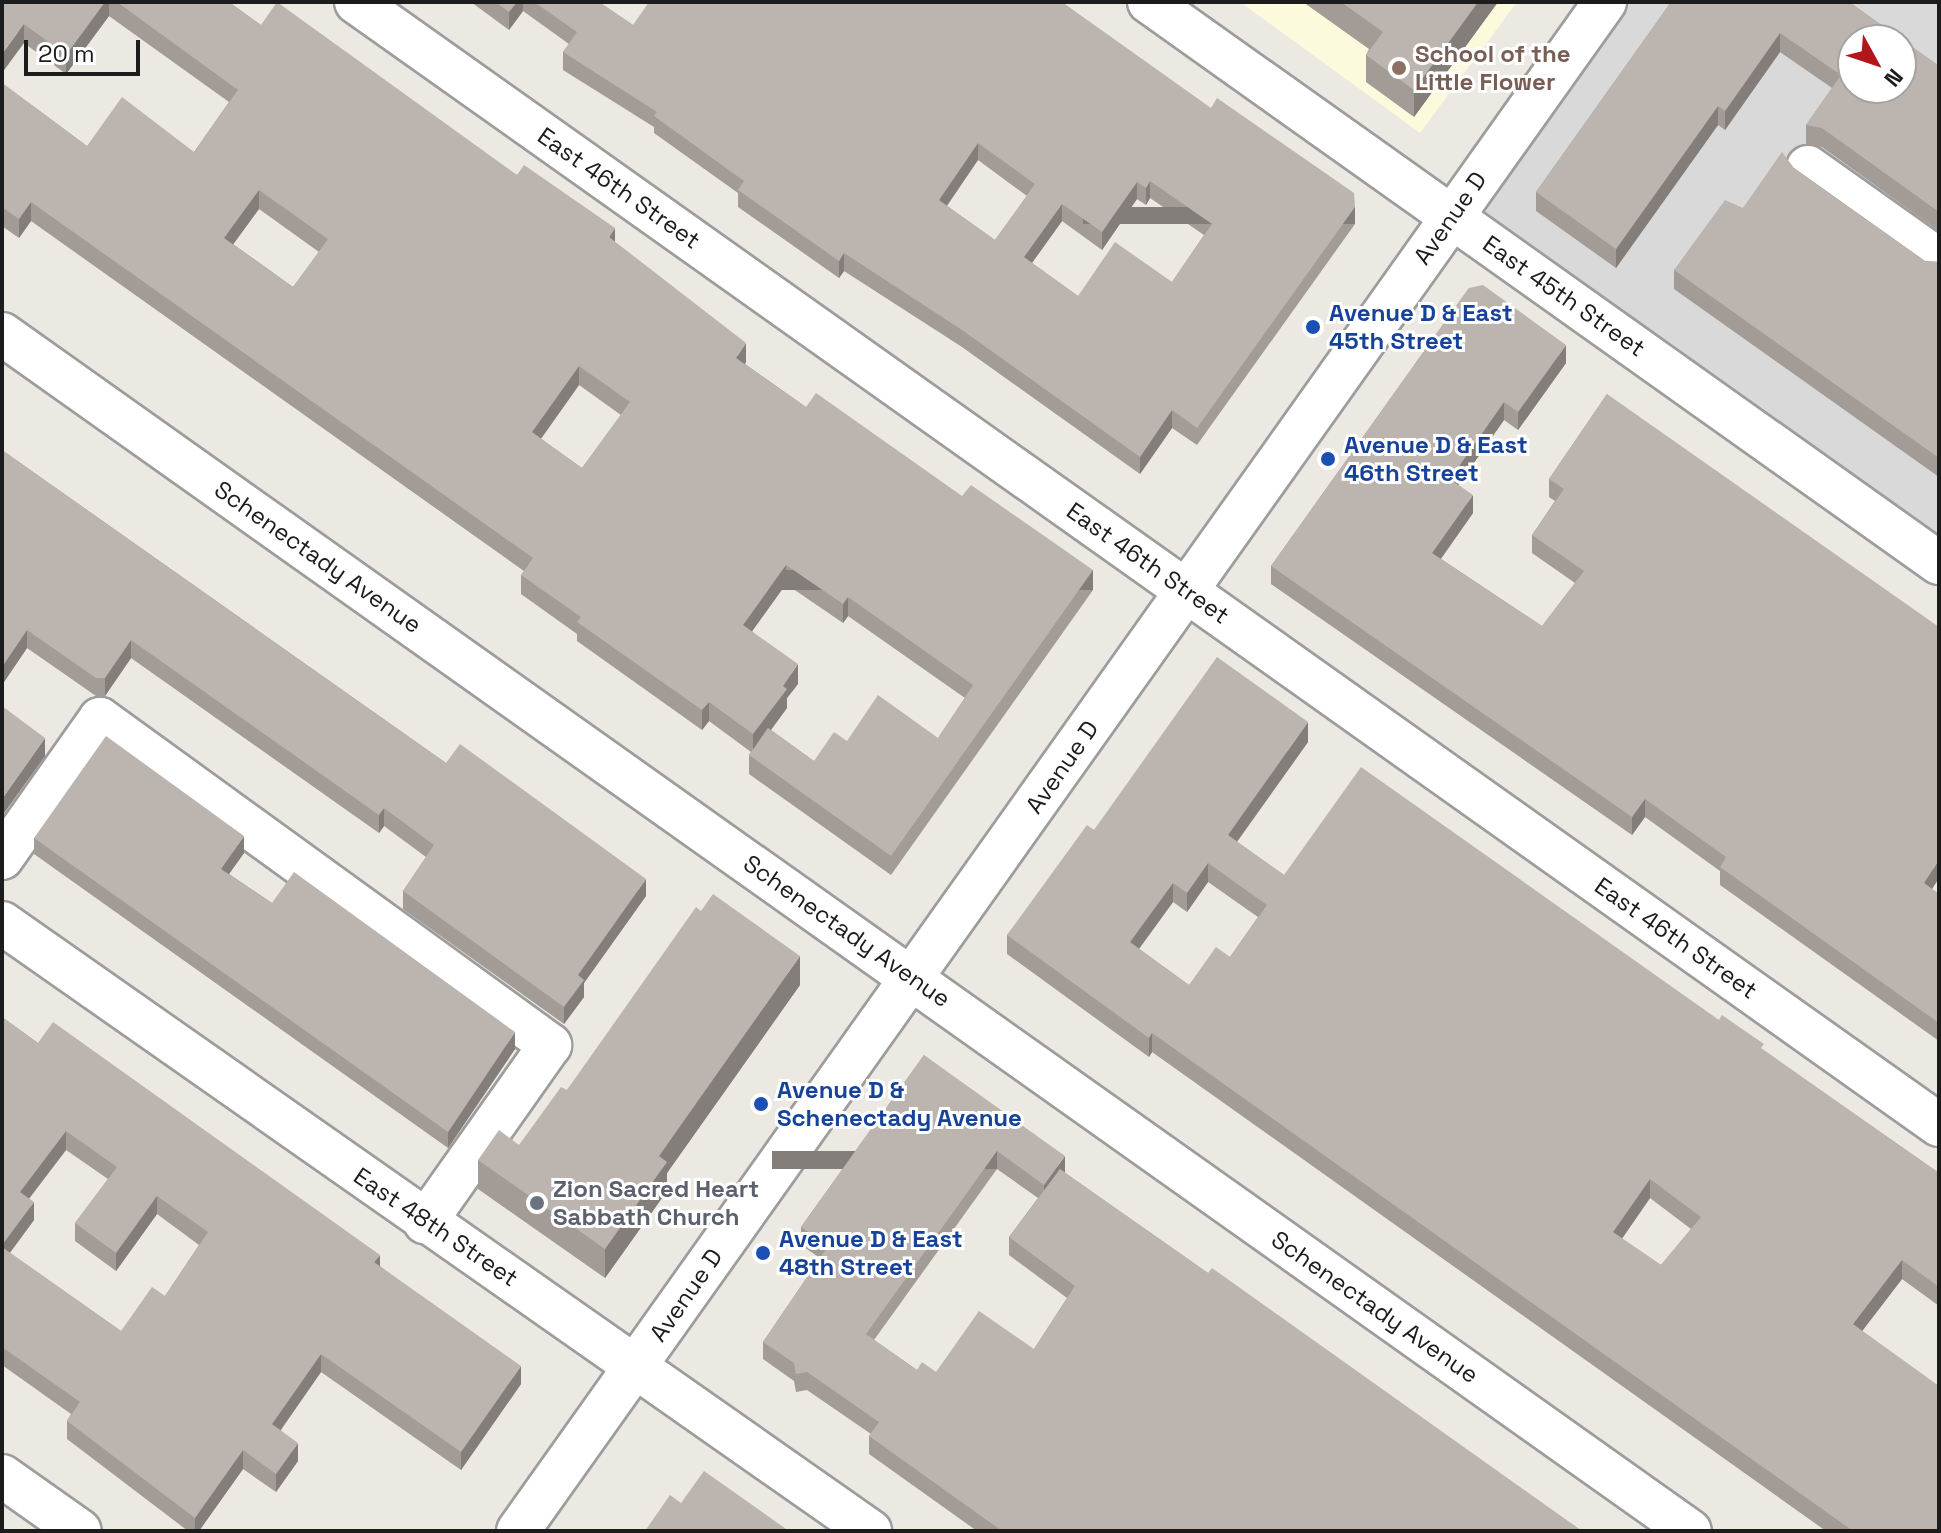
<!DOCTYPE html>
<style>
body{margin:0}
#map{position:relative;width:1941px;height:1533px;overflow:hidden;background:#ece8e2;font-family:"Space Grotesk",sans-serif}
div>[style]{position:absolute}
.residential>*{inset:0;background:#d9d9d9}
.education>*{inset:0;background:#fbfadc}
.roads{filter:drop-shadow(2px 0 #9d9d9d) drop-shadow(-2px 0 #9d9d9d) drop-shadow(0 2px #9d9d9d) drop-shadow(0 -2px #9d9d9d)}
.minor>*{height:42px;margin:-21px;padding:0 21px;transform-origin:21px;border-radius:21px;background:#fff}
.wall>*{inset:0;background:#a29b96}
.shaded-wall>*{inset:0;background:#847e7a;transform-origin:0 0}
.building>*{inset:0;background:#bcb4af}
.dots>*{width:22px;height:22px;translate:-50% -50%;box-sizing:border-box;border:4px solid #fff;border-radius:50%}
span{translate:-50% -50%;white-space:nowrap;text-align:center;line-height:1.15;-webkit-text-stroke:6px #fff;paint-order:stroke}
.education-label{font-size:24px;color:#785e54;font-weight:700}
.left{translate:0 -50%;text-align:left}
.street-label{font-size:24px;color:#1c1c1c}
.transit-label{font-size:24px;color:#164399;font-weight:700}
.worship-label{font-size:24px;color:#5b616d;font-weight:700}
.frame{position:absolute;inset:0;border:4px solid #1c1c1c;pointer-events:none}
.north{position:absolute;left:1837px;top:24px;width:80px;height:80px;box-sizing:border-box;background:#fff;border:2px solid #a4a4a4;border-radius:50%;rotate:130deg;font-size:22px;font-weight:700;line-height:32px;text-align:center;color:#1c1c1c}
.north::after{content:'';display:block;margin:auto;width:28px;height:36px;background:#b1161a;clip-path:polygon(50% 0,100% 100%,50% 72%,0 100%)}
.scale{position:absolute;left:24px;top:40px;width:116px;height:36px;box-sizing:border-box;border:4px solid #1c1c1c;border-top:0;padding-left:10px;font-size:24px;line-height:28px;white-space:nowrap;color:#1c1c1c;-webkit-text-stroke:6px #fff;paint-order:stroke}
</style>
<div id="map">
<div class="residential">
<i style="clip-path:polygon(evenodd,1605px 2px,1939px 2px,1939px 563px,1452px 216px,1605px 2px,1853px 40px,1901px 40px,1901px 88px,1853px 88px,1853px 40px)"></i>
</div>
<div class="education">
<i style="clip-path:polygon(1240px 2px,1517px 2px,1420px 133px)"></i>
</div>
<div class="roads">
<div class="minor">
<i style="left:356px;top:2px;width:1941px;rotate:35.35deg"></i>
<i style="left:1149px;top:2px;width:969px;rotate:35.38deg"></i>
<i style="left:1808px;top:167px;width:161px;rotate:35.4deg"></i>
<i style="left:2px;top:334px;width:2069px;rotate:35.34deg"></i>
<i style="left:2px;top:858px;width:170px;rotate:-54.8deg"></i>
<i style="left:100px;top:719px;width:556px;rotate:35.92deg"></i>
<i style="left:550px;top:1045px;width:217px;rotate:125.2deg"></i>
<i style="left:2px;top:923px;width:1060px;rotate:35.01deg"></i>
<i style="left:2px;top:1476px;width:95px;rotate:35.2deg"></i>
<i style="left:518px;top:1531px;width:1876px;rotate:-54.59deg"></i>
</div>
</div>
<div class="wall">
<i style="clip-path:polygon(evenodd,2px 2px,229px 2px,261px 25px,517px 175px,615px 242px,746px 362px,745px 364px,806px 407px,1093px 590px,891px 875px,749px 774px,749px 755px,751px 752px,709px 721px,702px 730px,577px 641px,577px 634px,521px 594px,521px 575px,524px 571px,31px 221px,19px 238px,2px 226px,2px 83px,87px 146px,194px 152px,229px 102px,109px 16px,66px 74px,24px 43px,2px 2px,259px 209px,319px 252px,293px 287px,233px 244px,259px 209px,2px 2px,579px 385px,621px 415px,582px 468px,541px 439px,579px 385px,2px 2px,786px 584px,843px 623px,848px 616px,965px 698px,938px 738px,847px 741px,814px 761px,771px 730px,787px 708px,787px 698px,798px 684px,752px 631px,786px 584px)"></i>
<i style="clip-path:polygon(evenodd,471px 2px,599px 2px,633px 25px,1355px 224px,1197px 445px,1172px 428px,1140px 474px,962px 347px,844px 271px,839px 278px,738px 207px,738px 193px,654px 133px,654px 127px,563px 70px,563px 52px,569px 44px,523px 11px,509px 30px,471px 2px,978px 160px,1027px 196px,995px 240px,947px 206px,978px 160px,471px 2px,1150px 198px,1204px 235px,1172px 282px,1078px 296px,1032px 263px,1062px 221px,1102px 250px,1137px 199px,1146px 205px,1150px 198px)"></i>
<i style="clip-path:polygon(1303px 2px,1498px 2px,1414px 117px,1366px 82px,1366px 55px,1369px 49px)"></i>
<i style="clip-path:polygon(1671px 2px,1852px 2px,1852px 4px,1939px 66px,1939px 231px,1822px 147px,1806px 144px,1806px 125px,1832px 88px,1780px 52px,1725px 130px,1718px 125px,1616px 268px,1536px 211px,1536px 192px)"></i>
<i style="clip-path:polygon(1794px 168px,1925px 261px,1939px 262px,1939px 477px,1674px 289px,1674px 270px,1743px 208px)"></i>
<i style="clip-path:polygon(1469px 288px,1566px 363px,1518px 430px,1504px 420px,1458px 485px,1473px 513px,1441px 559px,1542px 626px,1575px 583px,1532px 553px,1532px 535px,1555px 501px,1549px 497px,1549px 479px,1607px 394px,1939px 878px,1932px 889px,1939px 894px,1939px 1041px,1720px 885px,1720px 871px,1645px 817px,1632px 835px,1271px 584px,1271px 566px)"></i>
<i style="clip-path:polygon(2px 450px,446px 763px,646px 896px,584px 983px,584px 997px,564px 1024px,403px 909px,403px 891px,426px 857px,384px 826px,379px 833px,131px 658px,105px 696px,96px 696px,27px 648px,2px 685px)"></i>
<i style="clip-path:polygon(evenodd,1308px 742px,1237px 842px,1284px 875px,1719px 1020px,1939px 1173px,1939px 1306px,1902px 1279px,1862px 1331px,1939px 1531px,1826px 1531px,1152px 1052px,1149px 1057px,1007px 954px,1007px 935px,1094px 830px,1308px 742px,1208px 882px,1258px 917px,1230px 957px,1189px 985px,1139px 949px,1173px 902px,1187px 912px,1208px 882px,1308px 742px,1650px 1198px,1691px 1229px,1661px 1265px,1622px 1239px,1650px 1198px)"></i>
<i style="clip-path:polygon(34px 838px,244px 853px,229px 874px,272px 903px,515px 1049px,448px 1148px,34px 854px)"></i>
<i style="clip-path:polygon(701px 911px,800px 985px,667px 1173px,667px 1191px,605px 1278px,478px 1189px,478px 1160px,519px 1145px,567px 1090px)"></i>
<i style="clip-path:polygon(evenodd,2px 1017px,38px 1043px,380px 1266px,521px 1384px,461px 1470px,321px 1372px,281px 1430px,298px 1461px,276px 1492px,243px 1469px,199px 1531px,188px 1531px,67px 1439px,67px 1421px,71px 1414px,2px 1365px,2px 1017px,66px 1150px,108px 1179px,75px 1223px,75px 1241px,116px 1271px,157px 1214px,199px 1245px,165px 1296px,121px 1331px,10px 1253px,34px 1220px,29px 1199px,66px 1150px)"></i>
<i style="clip-path:polygon(evenodd,924px 1055px,1065px 1173px,1208px 1273px,1582px 1531px,977px 1531px,869px 1454px,869px 1436px,871px 1434px,807px 1390px,796px 1392px,794px 1381px,763px 1359px,763px 1342px,820px 1258px,801px 1245px,801px 1227px,924px 1055px,997px 1169px,1038px 1198px,1009px 1237px,1009px 1255px,1067px 1298px,1034px 1349px,936px 1372px,917px 1370px,874px 1340px,997px 1169px)"></i>
</div>
<div class="shaded-wall">
<i style="clip-path:polygon(105px 2px,109px 2px,109px 16px,66px 74px,66px 55px)"></i>
<i style="clip-path:polygon(517px 2px,523px 2px,523px 11px,509px 30px,509px 12px)"></i>
<i style="clip-path:polygon(1478px 2px,1498px 2px,1414px 117px,1414px 90px)"></i>
<i style="clip-path:polygon(24px 24px,24px 43px,2px 73px,2px 54px)"></i>
<i style="clip-path:polygon(1780px 33px,1780px 52px,1725px 130px,1725px 111px)"></i>
<i style="clip-path:polygon(1718px 106px,1718px 125px,1616px 268px,1616px 249px)"></i>
<i style="clip-path:polygon(978px 143px,978px 160px,939px 217px,939px 200px)"></i>
<i style="clip-path:polygon(1150px 181px,1150px 198px,1146px 205px,1146px 188px)"></i>
<i style="clip-path:polygon(1137px 182px,1137px 199px,1102px 250px,1102px 232px)"></i>
<i style="clip-path:polygon(259px 190px,259px 209px,224px 257px,224px 238px)"></i>
<i style="clip-path:polygon(31px 202px,31px 221px,19px 238px,19px 219px)"></i>
<i style="clip-path:polygon(1062px 204px,1062px 221px,1024px 274px,1024px 257px)"></i>
<i style="left:1355px;top:207px;width:17px;height:272px;rotate:90deg"></i>
<i style="clip-path:polygon(615px 228px,615px 248px,609px 237px)"></i>
<i style="clip-path:polygon(844px 253px,844px 271px,839px 278px,839px 261px)"></i>
<i style="clip-path:polygon(746px 343px,746px 362px,736px 377px,736px 358px)"></i>
<i style="clip-path:polygon(1566px 345px,1566px 363px,1518px 430px,1518px 412px)"></i>
<i style="clip-path:polygon(579px 366px,579px 385px,532px 451px,532px 432px)"></i>
<i style="clip-path:polygon(1504px 402px,1504px 420px,1450px 497px,1450px 479px)"></i>
<i style="clip-path:polygon(1172px 410px,1172px 428px,1140px 474px,1140px 457px)"></i>
<i style="clip-path:polygon(1473px 495px,1473px 513px,1432px 571px,1432px 553px)"></i>
<i style="clip-path:polygon(786px 565px,786px 584px,743px 644px,743px 625px)"></i>
<i style="left:1093px;top:570px;width:20px;height:350px;rotate:90deg"></i>
<i style="clip-path:polygon(848px 597px,848px 616px,843px 623px,843px 604px)"></i>
<i style="clip-path:polygon(27px 630px,27px 648px,2px 685px,2px 667px)"></i>
<i style="clip-path:polygon(131px 640px,131px 658px,105px 696px,105px 678px)"></i>
<i style="clip-path:polygon(798px 664px,798px 684px,787px 698px,787px 708px,753px 754px,753px 734px,783px 686px)"></i>
<i style="clip-path:polygon(709px 702px,709px 721px,702px 730px,702px 710px)"></i>
<i style="clip-path:polygon(1308px 722px,1308px 742px,1228px 854px,1228px 835px)"></i>
<i style="clip-path:polygon(45px 738px,45px 756px,2px 816px,2px 799px)"></i>
<i style="clip-path:polygon(1645px 799px,1645px 817px,1632px 835px,1632px 817px)"></i>
<i style="clip-path:polygon(384px 808px,384px 826px,379px 833px,379px 815px)"></i>
<i style="clip-path:polygon(244px 836px,244px 853px,221px 885px,221px 869px)"></i>
<i style="clip-path:polygon(1939px 860px,1939px 878px,1924px 901px,1924px 883px)"></i>
<i style="clip-path:polygon(1208px 863px,1208px 882px,1187px 912px,1187px 893px)"></i>
<i style="clip-path:polygon(646px 879px,646px 896px,584px 983px,584px 997px,564px 1024px,564px 1007px,578px 975px)"></i>
<i style="clip-path:polygon(1173px 883px,1173px 902px,1130px 961px,1130px 942px)"></i>
<i style="clip-path:polygon(800px 956px,800px 985px,667px 1173px,667px 1191px,605px 1278px,605px 1249px,659px 1156px)"></i>
<i style="clip-path:polygon(515px 1032px,515px 1049px,448px 1148px,448px 1132px)"></i>
<i style="clip-path:polygon(1152px 1033px,1152px 1052px,1149px 1057px,1149px 1038px)"></i>
<i style="clip-path:polygon(66px 1131px,66px 1150px,20px 1210px,20px 1192px)"></i>
<i style="left:997px;top:1151px;width:18px;height:225px;rotate:90deg"></i>
<i style="clip-path:polygon(1065px 1156px,1065px 1174px,1044px 1203px,1044px 1185px)"></i>
<i style="clip-path:polygon(1650px 1179px,1650px 1198px,1613px 1251px,1613px 1232px)"></i>
<i style="clip-path:polygon(157px 1196px,157px 1214px,116px 1271px,116px 1253px)"></i>
<i style="clip-path:polygon(34px 1202px,34px 1220px,2px 1263px,2px 1245px)"></i>
<i style="clip-path:polygon(380px 1255px,380px 1273px,374px 1262px)"></i>
<i style="clip-path:polygon(1902px 1260px,1902px 1279px,1853px 1343px,1853px 1324px)"></i>
<i style="clip-path:polygon(321px 1354px,321px 1372px,272px 1442px,272px 1424px)"></i>
<i style="clip-path:polygon(521px 1366px,521px 1384px,461px 1470px,461px 1452px)"></i>
<i style="clip-path:polygon(298px 1443px,298px 1461px,276px 1492px,276px 1474px)"></i>
<i style="clip-path:polygon(243px 1450px,243px 1469px,199px 1531px,195px 1531px,195px 1518px)"></i>
</div>
<div class="building">
<i style="clip-path:polygon(2px 2px,105px 2px,66px 55px,24px 24px,2px 54px)"></i>
<i style="clip-path:polygon(evenodd,117px 2px,229px 2px,261px 25px,277px 2px,517px 175px,524px 165px,615px 228px,609px 237px,746px 343px,736px 358px,806px 407px,816px 393px,962px 496px,971px 485px,1093px 570px,891px 856px,749px 755px,768px 728px,814px 761px,834px 732px,847px 741px,878px 695px,938px 738px,973px 685px,848px 597px,843px 604px,786px 565px,743px 625px,798px 664px,783px 686px,787px 689px,753px 734px,709px 702px,702px 710px,577px 622px,581px 617px,521px 575px,533px 558px,31px 202px,19px 219px,2px 207px,2px 83px,87px 146px,122px 97px,194px 152px,238px 90px,117px 2px,259px 190px,328px 239px,293px 287px,224px 238px,259px 190px,117px 2px,579px 366px,630px 402px,582px 468px,532px 432px,579px 366px)"></i>
<i style="clip-path:polygon(495px 2px,517px 2px,509px 12px)"></i>
<i style="clip-path:polygon(evenodd,534px 2px,599px 2px,633px 25px,649px 2px,1062px 2px,1211px 108px,1217px 98px,1354px 193px,1355px 207px,1197px 428px,1172px 410px,1140px 457px,962px 330px,844px 253px,839px 261px,738px 190px,744px 181px,654px 116px,657px 112px,563px 52px,577px 32px,534px 2px,978px 143px,1035px 184px,995px 240px,939px 200px,978px 143px,534px 2px,1150px 181px,1212px 224px,1172px 282px,1115px 242px,1078px 296px,1024px 257px,1062px 204px,1102px 232px,1137px 182px,1146px 188px,1150px 181px)"></i>
<i style="clip-path:polygon(1341px 2px,1478px 2px,1414px 90px,1366px 55px,1383px 32px)"></i>
<i style="clip-path:polygon(evenodd,1671px 2px,1849px 2px,1939px 66px,1939px 212px,1822px 128px,1806px 125px,1841px 75px,1780px 33px,1725px 111px,1718px 106px,1616px 249px,1536px 192px,1671px 2px,1853px 40px,1901px 40px,1901px 88px,1853px 88px,1853px 40px)"></i>
<i style="clip-path:polygon(1782px 152px,1794px 168px,1925px 261px,1939px 262px,1939px 458px,1674px 270px,1725px 200px,1743px 208px)"></i>
<i style="clip-path:polygon(1483px 285px,1566px 345px,1518px 412px,1504px 402px,1450px 479px,1473px 495px,1432px 553px,1542px 626px,1584px 571px,1532px 535px,1564px 489px,1549px 479px,1607px 394px,1939px 627px,1939px 860px,1924px 883px,1939px 894px,1939px 1023px,1720px 867px,1726px 857px,1645px 799px,1632px 817px,1271px 566px,1469px 288px)"></i>
<i style="clip-path:polygon(2px 450px,446px 763px,460px 744px,646px 879px,578px 975px,584px 980px,564px 1007px,403px 891px,434px 845px,384px 808px,379px 815px,131px 640px,105px 678px,96px 678px,27px 630px,2px 667px)"></i>
<i style="clip-path:polygon(evenodd,1217px 657px,1308px 722px,1228px 835px,1284px 875px,1361px 767px,1719px 1020px,1722px 1015px,1745px 1031px,1764px 1044px,1761px 1048px,1939px 1173px,1939px 1287px,1902px 1260px,1853px 1324px,1939px 1386px,1939px 1531px,1853px 1531px,1152px 1033px,1149px 1038px,1007px 935px,1087px 825px,1094px 830px,1217px 657px,1208px 863px,1267px 905px,1230px 957px,1216px 947px,1189px 985px,1130px 942px,1173px 883px,1187px 893px,1208px 863px,1217px 657px,1650px 1179px,1701px 1217px,1661px 1265px,1613px 1232px,1650px 1179px)"></i>
<i style="clip-path:polygon(2px 706px,45px 738px,2px 799px)"></i>
<i style="clip-path:polygon(106px 736px,244px 836px,221px 869px,272px 903px,294px 872px,515px 1032px,448px 1132px,34px 838px)"></i>
<i style="clip-path:polygon(713px 894px,800px 956px,659px 1156px,667px 1162px,605px 1249px,478px 1160px,499px 1130px,519px 1145px,561px 1087px,567px 1090px,696px 907px,701px 911px)"></i>
<i style="clip-path:polygon(2px 1017px,38px 1043px,53px 1022px,380px 1255px,374px 1262px,521px 1366px,461px 1452px,321px 1354px,272px 1424px,298px 1443px,276px 1474px,243px 1450px,195px 1518px,67px 1421px,80px 1402px,2px 1347px,2px 1247px,121px 1331px,152px 1287px,165px 1296px,208px 1232px,157px 1196px,116px 1253px,75px 1223px,117px 1167px,66px 1131px,20px 1192px,34px 1202px,2px 1245px)"></i>
<i style="clip-path:polygon(924px 1055px,1065px 1156px,1044px 1185px,997px 1151px,866px 1334px,917px 1370px,922px 1362px,936px 1372px,979px 1311px,1034px 1349px,1075px 1286px,1009px 1237px,1060px 1169px,1208px 1273px,1212px 1268px,1582px 1531px,1002px 1531px,869px 1436px,879px 1422px,807px 1372px,796px 1374px,794px 1363px,763px 1342px,828px 1246px,801px 1227px)"></i>
<i style="clip-path:polygon(704px 1471px,789px 1531px,645px 1531px,670px 1495px,681px 1503px)"></i>
</div>
<div class="dots">
<i style="left:1399px;top:68px;background:#8d6e63"></i>
<i style="left:1313px;top:327px;background:#1a4fb4"></i>
<i style="left:1328px;top:459px;background:#1a4fb4"></i>
<i style="left:761px;top:1104px;background:#1a4fb4"></i>
<i style="left:537px;top:1203px;background:#6b7280"></i>
<i style="left:763px;top:1253px;background:#1a4fb4"></i>
</div>
<div class="education-label">
<span class="left" style="left:1415px;top:68px">School of the<br>Little Flower</span>
</div>
<div class="street-label">
<span style="left:619px;top:188px;rotate:35deg">East 46th Street</span>
<span style="left:1450px;top:218px;rotate:-55deg">Avenue D</span>
<span style="left:1564px;top:296px;rotate:35deg">East 45th Street</span>
<span style="left:318px;top:557px;rotate:35deg">Schenectady Avenue</span>
<span style="left:1148px;top:563px;rotate:35deg">East 46th Street</span>
<span style="left:1062px;top:767px;rotate:-55deg">Avenue D</span>
<span style="left:847px;top:931px;rotate:35deg">Schenectady Avenue</span>
<span style="left:1676px;top:938px;rotate:35deg">East 46th Street</span>
<span style="left:436px;top:1227px;rotate:34deg">East 48th Street</span>
<span style="left:686px;top:1295px;rotate:-55deg">Avenue D</span>
<span style="left:1375px;top:1307px;rotate:35deg">Schenectady Avenue</span>
</div>
<div class="transit-label">
<span class="left" style="left:1329px;top:327px">Avenue D &amp; East<br>45th Street</span>
<span class="left" style="left:1344px;top:459px">Avenue D &amp; East<br>46th Street</span>
<span class="left" style="left:777px;top:1104px">Avenue D &amp;<br>Schenectady Avenue</span>
<span class="left" style="left:779px;top:1253px">Avenue D &amp; East<br>48th Street</span>
</div>
<div class="worship-label">
<span class="left" style="left:553px;top:1203px">Zion Sacred Heart<br>Sabbath Church</span>
</div>
<div class="frame"></div>
<div class="north">N</div>
<div class="scale">20 m</div>
</div>
